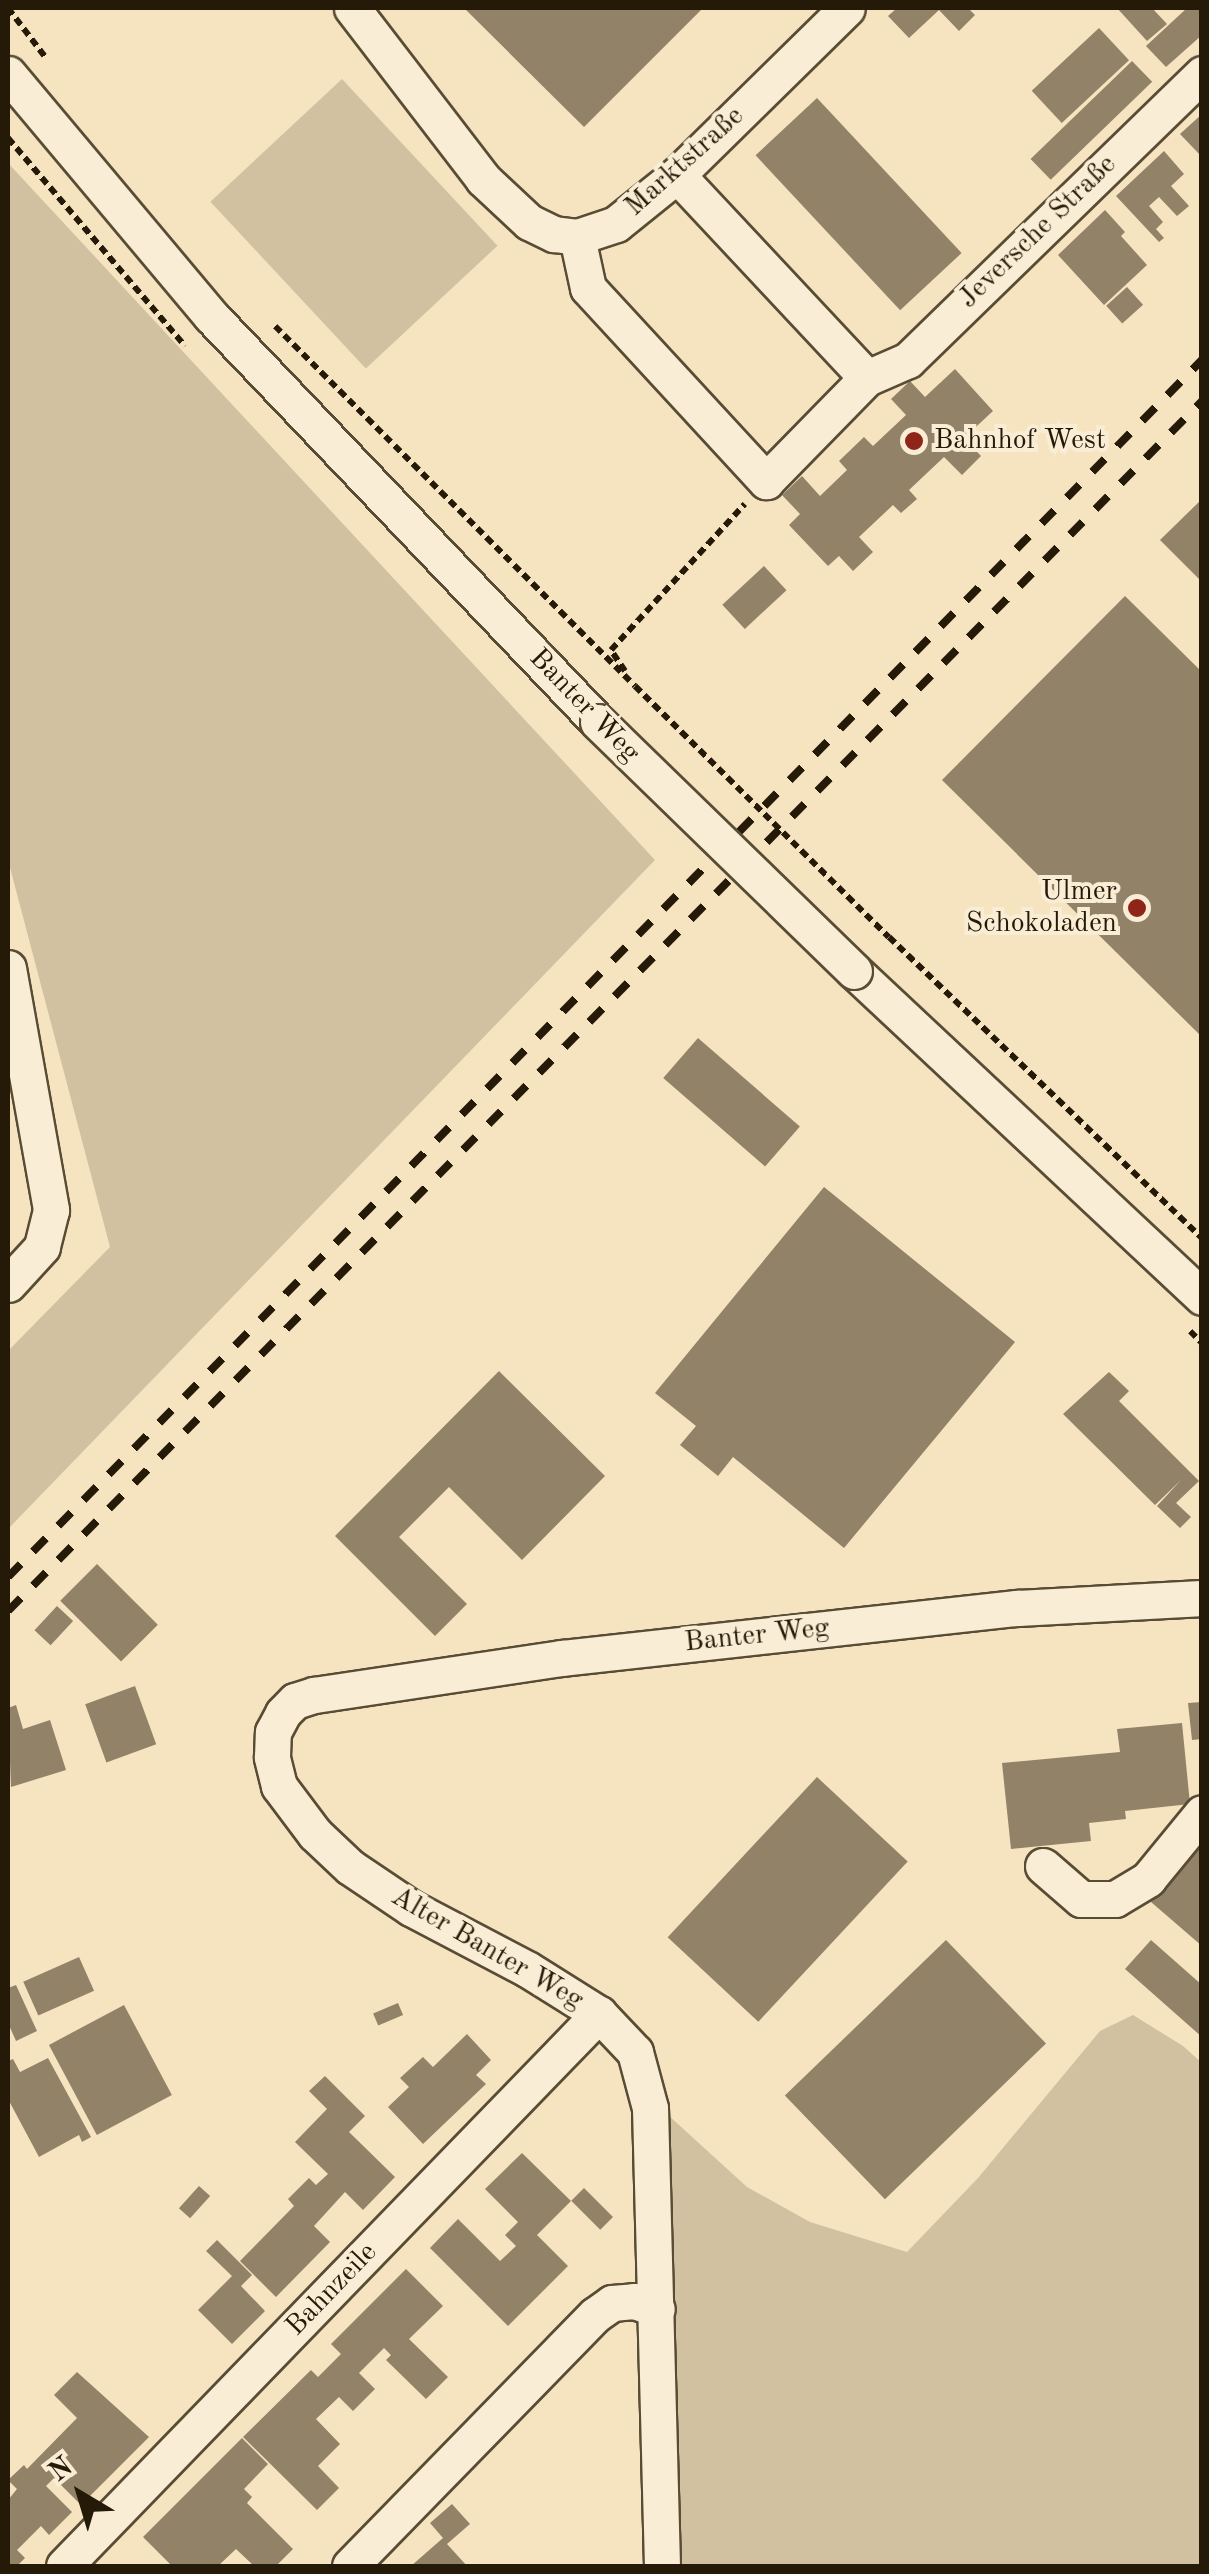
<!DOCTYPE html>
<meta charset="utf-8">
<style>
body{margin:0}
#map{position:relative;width:1209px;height:2574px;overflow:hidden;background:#f6e3c0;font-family:"Old Standard TT",serif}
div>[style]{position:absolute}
.green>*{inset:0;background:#d2c1a1;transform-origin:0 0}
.building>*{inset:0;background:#928267;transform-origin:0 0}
.path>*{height:6px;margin-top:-3px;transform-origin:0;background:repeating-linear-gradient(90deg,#251907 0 8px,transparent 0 13px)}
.roads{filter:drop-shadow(2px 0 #594c35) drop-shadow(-2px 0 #594c35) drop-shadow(0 2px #594c35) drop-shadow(0 -2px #594c35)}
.minor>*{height:35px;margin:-17.5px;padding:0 17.5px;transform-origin:17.5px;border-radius:17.5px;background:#f9edd6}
.rail>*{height:8px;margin-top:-4px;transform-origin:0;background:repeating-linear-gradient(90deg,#251907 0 18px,transparent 0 36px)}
.path-bridge>*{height:6px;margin-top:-3px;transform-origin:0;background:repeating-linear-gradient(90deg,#251907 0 8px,transparent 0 13px)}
.bridges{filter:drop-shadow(2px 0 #594c35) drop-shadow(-2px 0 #594c35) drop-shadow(0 2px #594c35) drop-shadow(0 -2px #594c35)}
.minor-bridge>*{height:35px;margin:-17.5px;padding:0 17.5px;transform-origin:17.5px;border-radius:17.5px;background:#f9edd6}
.dots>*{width:28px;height:28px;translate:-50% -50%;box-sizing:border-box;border:5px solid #f9edd6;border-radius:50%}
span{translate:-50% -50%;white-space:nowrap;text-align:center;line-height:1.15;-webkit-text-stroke:8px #f9edd6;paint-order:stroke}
.street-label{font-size:28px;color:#251907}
.poi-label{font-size:28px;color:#251907}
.left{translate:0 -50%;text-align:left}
.right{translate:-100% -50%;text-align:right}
.frame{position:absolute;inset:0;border:10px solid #251907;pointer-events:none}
.north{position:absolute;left:30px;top:2444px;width:100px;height:100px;-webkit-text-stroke:8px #f9edd6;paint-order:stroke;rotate:322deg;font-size:28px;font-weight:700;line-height:40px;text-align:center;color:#251907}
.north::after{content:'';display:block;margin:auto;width:35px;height:45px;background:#251907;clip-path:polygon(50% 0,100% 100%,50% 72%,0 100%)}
</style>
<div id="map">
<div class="green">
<i style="left:342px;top:79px;width:228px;height:180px;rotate:47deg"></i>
<i style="clip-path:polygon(8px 163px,655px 860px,8px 1529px,8px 1351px,110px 1247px,8px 860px)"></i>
<i style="clip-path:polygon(1133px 2015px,1183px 2046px,1202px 2063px,1201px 2566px,675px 2566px,656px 2104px,747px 2187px,810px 2222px,907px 2252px,978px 2178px,1100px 2031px)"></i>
</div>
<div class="building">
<i style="clip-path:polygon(464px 8px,703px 8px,584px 127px)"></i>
<i style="clip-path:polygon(897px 8px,968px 8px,975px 15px,959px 31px,939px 10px,909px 38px,888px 16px)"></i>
<i style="clip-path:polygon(1117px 8px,1152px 8px,1167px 24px,1147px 41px)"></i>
<i style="clip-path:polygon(1187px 8px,1202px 8px,1202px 35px,1166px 67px,1146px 46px)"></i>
<i style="left:1099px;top:28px;width:44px;height:92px;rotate:47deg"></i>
<i style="left:1132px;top:61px;width:29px;height:141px;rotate:46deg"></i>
<i style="left:817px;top:98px;width:212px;height:84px;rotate:47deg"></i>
<i style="clip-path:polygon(1202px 114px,1202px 157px,1180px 134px)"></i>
<i style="clip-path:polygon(1164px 151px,1184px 174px,1171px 186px,1189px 206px,1177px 216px,1159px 197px,1149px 206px,1163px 222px,1156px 229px,1164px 238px,1159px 242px,1116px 196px)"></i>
<i style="clip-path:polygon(1105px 210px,1125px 232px,1121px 236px,1147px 265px,1104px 305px,1058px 255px)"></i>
<i style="left:1127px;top:287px;width:24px;height:28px;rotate:48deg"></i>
<i style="clip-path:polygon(955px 369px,993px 411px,964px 438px,981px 456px,962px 475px,944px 457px,909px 490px,917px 499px,901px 513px,893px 505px,859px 537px,873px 552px,853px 571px,839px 556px,828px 566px,789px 525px,800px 514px,782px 495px,802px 476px,820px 496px,847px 470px,839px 461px,864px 437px,873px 446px,906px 415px,891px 399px,910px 381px,925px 397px)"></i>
<i style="clip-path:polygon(1202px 499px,1202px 582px,1160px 540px)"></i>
<i style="left:764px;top:566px;width:33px;height:57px;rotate:47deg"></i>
<i style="clip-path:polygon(1125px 596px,1202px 672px,1202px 1037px,942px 780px)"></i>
<i style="left:698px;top:1038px;width:135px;height:53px;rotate:41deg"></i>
<i style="clip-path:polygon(824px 1187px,1015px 1342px,844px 1548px,733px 1457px,718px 1476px,680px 1445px,696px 1426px,655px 1393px)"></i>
<i style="clip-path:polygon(499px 1371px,605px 1476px,522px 1560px,449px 1487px,399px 1537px,467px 1604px,435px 1636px,335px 1536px)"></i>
<i style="clip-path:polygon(1109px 1372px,1129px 1391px,1119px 1401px,1199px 1481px,1176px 1503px,1191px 1517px,1180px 1528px,1157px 1506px,1181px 1480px,1155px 1505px,1063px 1414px)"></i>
<i style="left:97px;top:1564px;width:86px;height:52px;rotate:45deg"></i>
<i style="left:57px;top:1606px;width:22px;height:33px;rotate:43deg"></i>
<i style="left:135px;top:1686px;width:62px;height:53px;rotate:70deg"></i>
<i style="clip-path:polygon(1202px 1702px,1202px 1739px,1192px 1740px,1188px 1703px)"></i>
<i style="clip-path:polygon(16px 1705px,23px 1729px,50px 1720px,66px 1770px,11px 1787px,8px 1708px)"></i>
<i style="clip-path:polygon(1182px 1723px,1190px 1804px,1125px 1811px,1126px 1819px,1089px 1823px,1091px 1841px,1011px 1849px,1002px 1763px,1120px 1752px,1117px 1729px)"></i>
<i style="left:817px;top:1777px;width:124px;height:219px;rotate:43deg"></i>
<i style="clip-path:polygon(1202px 1843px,1202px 1946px,1151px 1902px)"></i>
<i style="left:946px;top:1940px;width:144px;height:224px;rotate:46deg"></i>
<i style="clip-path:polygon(1151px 1940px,1202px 1985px,1202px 2037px,1125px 1969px)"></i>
<i style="left:79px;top:1957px;width:37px;height:61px;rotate:66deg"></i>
<i style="clip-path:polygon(16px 1985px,37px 2031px,16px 2041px,8px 2023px,8px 1988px)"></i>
<i style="left:398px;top:2003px;width:13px;height:27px;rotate:67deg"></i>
<i style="left:124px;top:2005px;width:102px;height:85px;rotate:62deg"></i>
<i style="clip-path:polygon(467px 2034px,491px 2060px,476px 2075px,486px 2084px,423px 2144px,388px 2107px,409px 2087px,400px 2078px,423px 2057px,433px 2067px)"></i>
<i style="clip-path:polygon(48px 2058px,91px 2137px,82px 2142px,79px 2135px,39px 2157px,8px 2099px,8px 2061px,13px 2059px,20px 2072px)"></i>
<i style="clip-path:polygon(325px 2076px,365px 2116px,349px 2132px,395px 2177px,363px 2210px,345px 2192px,314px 2226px,330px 2242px,276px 2297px,240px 2261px,294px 2206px,288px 2199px,309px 2178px,316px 2185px,328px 2174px,295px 2142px,327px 2109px,309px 2091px)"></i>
<i style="clip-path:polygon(522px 2153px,571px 2201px,537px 2235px,568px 2266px,508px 2326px,430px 2248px,458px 2219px,500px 2261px,516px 2246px,505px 2235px,518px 2222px,485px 2189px)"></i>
<i style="left:199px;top:2186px;width:15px;height:30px;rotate:42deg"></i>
<i style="left:584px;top:2188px;width:41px;height:18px;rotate:45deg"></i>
<i style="clip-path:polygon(217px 2240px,252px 2275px,241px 2286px,265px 2311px,232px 2344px,198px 2310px,232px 2276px,206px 2251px)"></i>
<i style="clip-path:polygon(406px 2269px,443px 2306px,409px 2339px,448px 2377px,426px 2399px,386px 2360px,391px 2355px,384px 2348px,359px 2373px,375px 2389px,353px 2411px,339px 2397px,316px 2419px,340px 2444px,318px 2466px,339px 2488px,317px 2510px,243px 2437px,311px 2370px,318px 2377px,341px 2354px,331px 2344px)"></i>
<i style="clip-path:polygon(77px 2372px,149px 2437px,81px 2505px,54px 2478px,46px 2486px,72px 2512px,49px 2535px,41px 2526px,17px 2550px,25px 2558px,17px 2566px,8px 2566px,8px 2500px,17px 2489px,8px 2480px,24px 2465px,27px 2469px,77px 2418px,54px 2395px)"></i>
<i style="clip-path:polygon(242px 2438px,268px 2464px,244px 2489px,252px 2497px,247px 2503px,293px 2549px,276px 2566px,254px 2566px,236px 2549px,218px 2566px,172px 2566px,143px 2537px)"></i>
<i style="clip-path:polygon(452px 2504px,470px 2524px,447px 2544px,467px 2566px,411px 2566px,443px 2538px,430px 2523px)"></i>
</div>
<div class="path">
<i style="left:8px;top:8px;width:63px;rotate:52.8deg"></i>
<i style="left:8px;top:138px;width:273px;rotate:49.6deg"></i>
<i style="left:275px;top:326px;width:509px;rotate:45deg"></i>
<i style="left:625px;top:671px;width:25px;rotate:-124deg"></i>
<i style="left:611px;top:650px;width:198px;rotate:-47.5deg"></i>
<i style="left:889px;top:937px;width:434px;rotate:43.9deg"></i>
<i style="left:1190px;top:1331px;width:17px;rotate:45deg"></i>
</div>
<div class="roads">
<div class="minor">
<i style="left:352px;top:8px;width:215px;rotate:52.5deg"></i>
<i style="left:483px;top:179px;width:63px;rotate:43.1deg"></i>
<i style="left:529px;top:222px;width:28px;rotate:26deg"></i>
<i style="left:554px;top:234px;width:23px;rotate:7deg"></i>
<i style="left:577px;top:237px;width:41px;rotate:-18.4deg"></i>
<i style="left:616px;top:224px;width:78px;rotate:-38.8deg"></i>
<i style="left:677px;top:175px;width:238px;rotate:-44.5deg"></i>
<i style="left:8px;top:74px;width:316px;rotate:50deg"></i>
<i style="left:211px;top:316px;width:561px;rotate:46.37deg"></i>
<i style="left:577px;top:237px;width:52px;rotate:77.8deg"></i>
<i style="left:588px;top:288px;width:263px;rotate:47.3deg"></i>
<i style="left:766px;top:481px;width:144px;rotate:-45.6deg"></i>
<i style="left:867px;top:378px;width:278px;rotate:-133.1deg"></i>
<i style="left:867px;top:378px;width:45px;rotate:-23.7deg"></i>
<i style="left:908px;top:360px;width:410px;rotate:-44.2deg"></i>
<i style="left:8px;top:968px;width:246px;rotate:79.9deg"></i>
<i style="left:51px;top:1210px;width:38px;rotate:104deg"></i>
<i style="left:42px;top:1247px;width:50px;rotate:132.6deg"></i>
<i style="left:854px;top:971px;width:477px;rotate:43.1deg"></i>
<i style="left:1043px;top:1866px;width:50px;rotate:41deg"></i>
<i style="left:1081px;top:1899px;width:34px"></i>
<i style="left:1115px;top:1899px;width:39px;rotate:-31deg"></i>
<i style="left:1148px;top:1879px;width:85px;rotate:-50.7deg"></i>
<i style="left:64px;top:2566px;width:769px;rotate:-45.9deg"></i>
<i style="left:350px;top:2566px;width:351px;rotate:-45.7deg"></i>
<i style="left:595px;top:2315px;width:21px;rotate:-35deg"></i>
<i style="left:612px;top:2303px;width:22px;rotate:-5deg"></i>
<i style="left:634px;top:2301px;width:24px;rotate:19deg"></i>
<i style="left:662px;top:2566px;width:458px;rotate:-91.5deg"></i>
<i style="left:650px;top:2108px;width:58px;rotate:-105deg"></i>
<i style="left:635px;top:2052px;width:52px;rotate:-133.5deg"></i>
<i style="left:599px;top:2014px;width:85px;rotate:-148deg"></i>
<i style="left:527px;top:1969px;width:131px;rotate:-152.3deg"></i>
<i style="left:411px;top:1908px;width:73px;rotate:-146.1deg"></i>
<i style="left:350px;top:1867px;width:48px;rotate:-136.7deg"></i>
<i style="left:315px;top:1834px;width:60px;rotate:-126.9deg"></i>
<i style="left:279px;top:1786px;width:30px;rotate:-104deg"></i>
<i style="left:272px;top:1757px;width:25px;rotate:-88deg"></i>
<i style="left:273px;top:1732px;width:21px;rotate:-62deg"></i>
<i style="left:283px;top:1713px;width:17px;rotate:-45deg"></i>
<i style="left:295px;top:1701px;width:20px;rotate:-18deg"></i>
<i style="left:314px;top:1695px;width:251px;rotate:-8.5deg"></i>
<i style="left:562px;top:1658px;width:458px;rotate:-6.3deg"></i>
<i style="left:1017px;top:1608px;width:185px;rotate:-3.1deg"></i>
</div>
</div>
<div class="rail">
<i style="left:8px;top:1577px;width:1705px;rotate:-45.55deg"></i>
<i style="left:8px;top:1611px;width:1700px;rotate:-45.38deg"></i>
</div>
<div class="path-bridge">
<i style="left:635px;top:686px;width:357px;rotate:44.7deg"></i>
</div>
<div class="bridges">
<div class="minor-bridge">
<i style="left:598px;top:722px;width:357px;rotate:44.2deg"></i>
</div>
</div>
<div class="dots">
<i style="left:914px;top:441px;background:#8f2418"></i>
<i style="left:1137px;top:908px;background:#8f2418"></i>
</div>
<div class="street-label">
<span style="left:685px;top:162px;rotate:-42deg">Marktstraße</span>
<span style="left:1038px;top:232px;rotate:-44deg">Jeversche Straße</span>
<span style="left:584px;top:706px;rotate:46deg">Banter Weg</span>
<span style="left:757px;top:1636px;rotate:-6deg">Banter Weg</span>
<span style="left:487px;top:1949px;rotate:30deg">Alter Banter Weg</span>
<span style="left:332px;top:2290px;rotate:-46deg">Bahnzeile</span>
</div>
<div class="poi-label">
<span class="left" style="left:934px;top:441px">Bahnhof West</span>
<span class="right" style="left:1117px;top:908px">Ulmer<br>Schokoladen</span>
</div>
<div class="frame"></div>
<div class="north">N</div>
</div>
